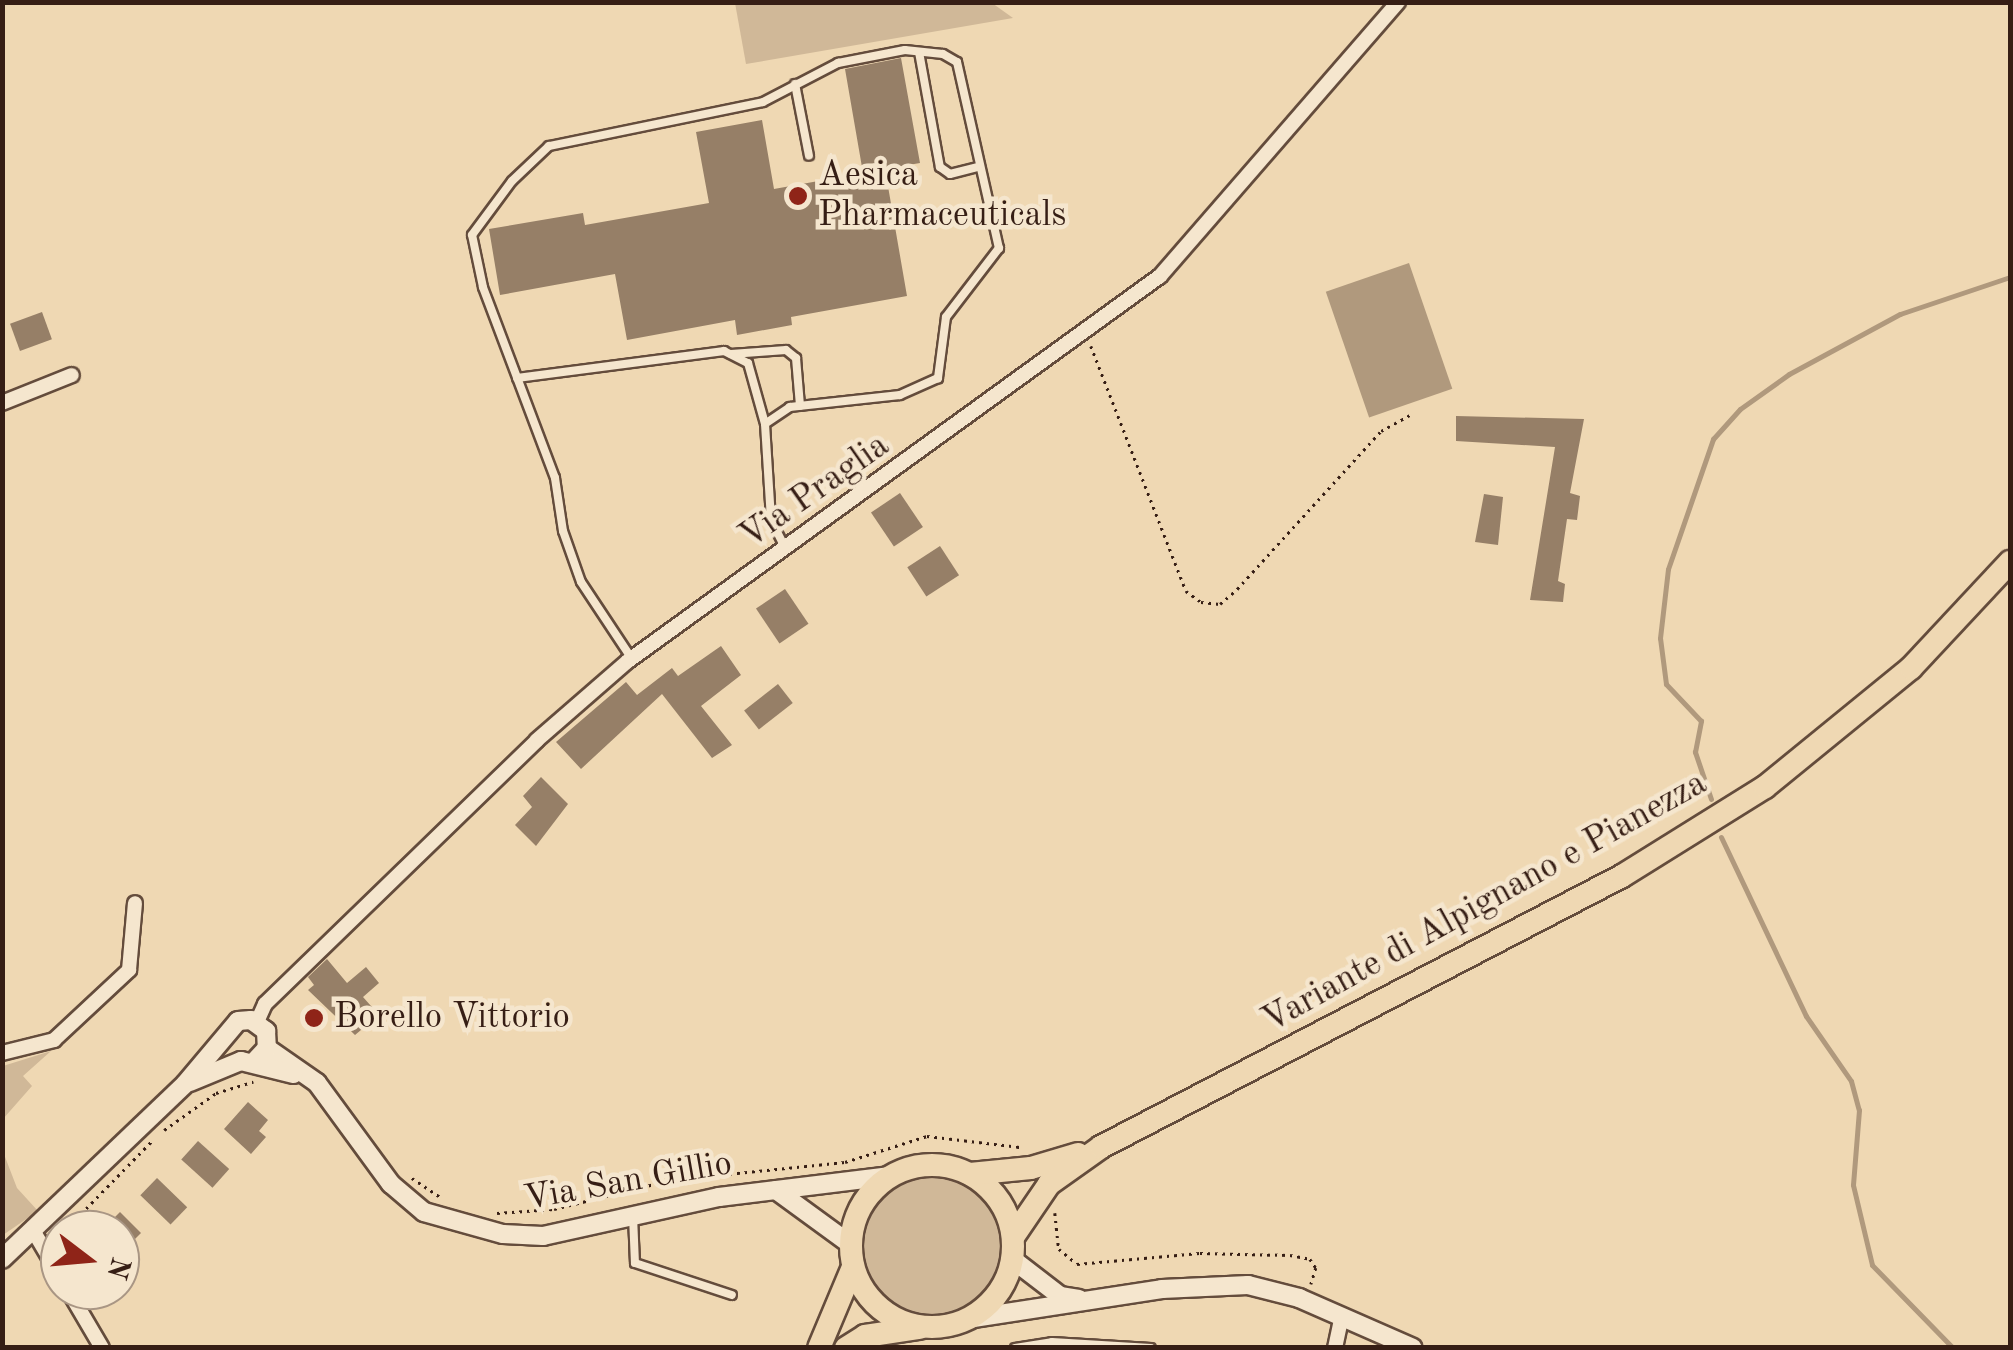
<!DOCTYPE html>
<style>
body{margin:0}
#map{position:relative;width:2013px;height:1350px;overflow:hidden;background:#efd8b3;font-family:"Old Standard TT",serif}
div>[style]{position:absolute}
.green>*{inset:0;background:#d0b898}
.round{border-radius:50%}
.water>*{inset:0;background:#b0997d;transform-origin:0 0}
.stream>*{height:5px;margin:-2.5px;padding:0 2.5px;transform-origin:2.5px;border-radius:2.5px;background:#b0997d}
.building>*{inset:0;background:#967f67;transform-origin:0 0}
.path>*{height:2.5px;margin-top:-1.25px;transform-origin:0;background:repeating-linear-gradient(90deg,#361e15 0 2.5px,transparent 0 7.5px)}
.roads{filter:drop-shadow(2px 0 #644c3c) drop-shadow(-2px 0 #644c3c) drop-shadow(0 2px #644c3c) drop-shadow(0 -2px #644c3c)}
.service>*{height:8px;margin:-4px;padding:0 4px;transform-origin:4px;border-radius:4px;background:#f5e6ce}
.minor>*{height:14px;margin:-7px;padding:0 7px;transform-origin:7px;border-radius:7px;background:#f5e6ce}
.tertiary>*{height:18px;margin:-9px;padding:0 9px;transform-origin:9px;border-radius:9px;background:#f5e6ce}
.primary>*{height:22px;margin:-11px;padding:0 11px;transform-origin:11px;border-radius:11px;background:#efd8b3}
.primary>.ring{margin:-11px;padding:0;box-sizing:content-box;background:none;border:22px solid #efd8b3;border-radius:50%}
.dots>*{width:28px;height:28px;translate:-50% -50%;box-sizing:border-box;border:5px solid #f5e6ce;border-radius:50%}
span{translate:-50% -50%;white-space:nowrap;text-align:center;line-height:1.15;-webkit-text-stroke:9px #f5e6ce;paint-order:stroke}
.poi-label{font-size:35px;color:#361e15}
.left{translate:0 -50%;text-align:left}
.street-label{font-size:35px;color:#361e15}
.frame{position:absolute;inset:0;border:5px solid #361e15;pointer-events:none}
.north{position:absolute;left:40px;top:1210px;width:100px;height:100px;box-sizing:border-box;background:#f5e6ce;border:2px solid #a99684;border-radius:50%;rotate:106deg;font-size:28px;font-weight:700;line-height:40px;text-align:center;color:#361e15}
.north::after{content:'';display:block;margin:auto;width:35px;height:45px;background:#8f2418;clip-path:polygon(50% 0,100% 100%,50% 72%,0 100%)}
</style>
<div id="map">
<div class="green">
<i style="clip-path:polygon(735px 3px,992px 3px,1013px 18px,746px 64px)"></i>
<i style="clip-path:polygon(51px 1051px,23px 1076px,32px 1086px,3px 1119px,3px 1066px)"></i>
<i style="clip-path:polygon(2px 1149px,17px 1188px,38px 1211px,3px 1235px)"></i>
<i class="round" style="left:861px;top:1174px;width:146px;height:146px"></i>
</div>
<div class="water">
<i style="left:1409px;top:263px;width:133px;height:88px;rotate:71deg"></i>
</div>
<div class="stream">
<i style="left:1711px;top:799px;width:50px;rotate:-108.8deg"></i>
<i style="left:1695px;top:752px;width:32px;rotate:-79deg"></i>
<i style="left:1701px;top:721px;width:51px;rotate:-133.4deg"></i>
<i style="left:1666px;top:684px;width:46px;rotate:-97.4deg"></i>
<i style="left:1660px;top:638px;width:69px;rotate:-83.4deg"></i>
<i style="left:1668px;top:569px;width:138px;rotate:-70.9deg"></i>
<i style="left:1713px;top:439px;width:40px;rotate:-48deg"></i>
<i style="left:1740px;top:409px;width:60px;rotate:-35.5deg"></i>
<i style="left:1789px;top:374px;width:126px;rotate:-28.4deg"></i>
<i style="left:1900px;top:314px;width:116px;rotate:-18.6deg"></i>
<i style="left:1721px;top:837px;width:198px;rotate:64.6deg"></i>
<i style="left:1806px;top:1016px;width:79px;rotate:55.3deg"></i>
<i style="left:1851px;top:1081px;width:30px;rotate:75deg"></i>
<i style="left:1859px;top:1110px;width:75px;rotate:94.6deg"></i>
<i style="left:1853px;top:1185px;width:82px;rotate:76.6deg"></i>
<i style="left:1872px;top:1265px;width:116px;rotate:45.7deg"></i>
</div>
<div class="building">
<i style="clip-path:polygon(901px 58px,920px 163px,885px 169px,907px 296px,791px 317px,792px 325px,737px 335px,735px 320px,627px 340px,615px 274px,500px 295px,489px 229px,583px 213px,585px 225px,709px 203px,696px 132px,762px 120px,774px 189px,863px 173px,845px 69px)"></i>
<i style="left:42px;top:312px;width:29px;height:34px;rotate:70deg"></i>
<i style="clip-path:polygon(1456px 416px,1584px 419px,1570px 493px,1580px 496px,1577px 520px,1567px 519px,1558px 581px,1565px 584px,1563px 602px,1530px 600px,1555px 447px,1456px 441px)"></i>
<i style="left:900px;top:493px;width:41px;height:35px;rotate:56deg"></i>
<i style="clip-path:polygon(1484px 494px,1503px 497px,1498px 545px,1475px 542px)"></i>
<i style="left:940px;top:546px;width:35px;height:39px;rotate:57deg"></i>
<i style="left:785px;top:589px;width:42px;height:35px;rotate:56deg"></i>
<i style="clip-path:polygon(721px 646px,741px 675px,701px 706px,732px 745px,712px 758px,662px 694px,581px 769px,556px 742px,626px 682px,637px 695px,672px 668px,678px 676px)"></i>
<i style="left:778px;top:684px;width:24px;height:43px;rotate:52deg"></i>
<i style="clip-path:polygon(541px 777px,568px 804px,536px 846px,515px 825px,532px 807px,523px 796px)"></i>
<i style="clip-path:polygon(327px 959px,347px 983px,366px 967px,379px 983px,363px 997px,379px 1015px,355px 1035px,308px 990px,314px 985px,308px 977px)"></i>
<i style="clip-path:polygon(248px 1102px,268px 1120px,259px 1131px,266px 1137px,251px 1154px,224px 1129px)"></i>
<i style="left:198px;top:1141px;width:42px;height:25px;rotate:42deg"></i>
<i style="left:157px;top:1178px;width:42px;height:24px;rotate:44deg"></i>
<i style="clip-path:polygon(120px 1212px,141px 1233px,120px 1254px,120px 1230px,102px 1230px)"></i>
</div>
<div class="path">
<i style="left:1091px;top:346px;width:263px;rotate:68.8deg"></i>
<i style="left:1186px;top:591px;width:19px;rotate:36deg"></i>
<i style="left:1201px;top:602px;width:19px;rotate:6deg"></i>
<i style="left:1220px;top:604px;width:23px;rotate:-41deg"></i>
<i style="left:1237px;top:589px;width:214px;rotate:-47.7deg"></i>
<i style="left:1381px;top:431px;width:37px;rotate:-29deg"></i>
<i style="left:164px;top:1130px;width:64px;rotate:-35.4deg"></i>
<i style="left:216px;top:1093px;width:39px;rotate:-17deg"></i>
<i style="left:412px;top:1178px;width:36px;rotate:34deg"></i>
<i style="left:497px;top:1213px;width:57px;rotate:-4deg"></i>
<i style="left:554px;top:1209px;width:120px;rotate:-14deg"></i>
<i style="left:670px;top:1180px;width:176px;rotate:-5.9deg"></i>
<i style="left:845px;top:1162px;width:86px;rotate:-17.6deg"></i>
<i style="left:927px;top:1136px;width:93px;rotate:6.8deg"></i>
<i style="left:1055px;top:1213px;width:36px;rotate:84deg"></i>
<i style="left:1059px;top:1249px;width:23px;rotate:40deg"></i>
<i style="left:1077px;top:1264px;width:123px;rotate:-5.1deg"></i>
<i style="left:1200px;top:1253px;width:90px;rotate:1.3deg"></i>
<i style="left:1290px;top:1255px;width:20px;rotate:11deg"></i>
<i style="left:1310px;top:1259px;width:11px;rotate:56deg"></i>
<i style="left:1316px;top:1268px;width:17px;rotate:107deg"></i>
<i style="left:65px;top:1230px;width:123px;rotate:-45.7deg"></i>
</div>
<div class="roads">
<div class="service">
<i style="left:919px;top:52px;width:117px;rotate:79.7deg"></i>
<i style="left:940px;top:167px;width:12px;rotate:35deg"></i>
<i style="left:950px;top:174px;width:30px;rotate:-14deg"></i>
<i style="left:795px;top:84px;width:73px;rotate:79deg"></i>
<i style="left:731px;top:354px;width:55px;rotate:-4.2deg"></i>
<i style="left:786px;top:350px;width:13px;rotate:39deg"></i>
<i style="left:796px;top:358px;width:48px;rotate:85.2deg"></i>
<i style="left:517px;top:378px;width:209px;rotate:-7.4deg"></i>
<i style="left:724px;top:351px;width:27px;rotate:27deg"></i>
<i style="left:748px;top:363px;width:63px;rotate:74.4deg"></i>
<i style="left:632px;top:659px;width:92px;rotate:-123.5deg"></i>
<i style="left:581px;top:582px;width:54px;rotate:-109.4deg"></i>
<i style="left:563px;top:531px;width:54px;rotate:-98.6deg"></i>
<i style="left:555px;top:478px;width:204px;rotate:-110.7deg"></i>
<i style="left:483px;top:287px;width:53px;rotate:-101.9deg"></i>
<i style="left:472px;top:235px;width:67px;rotate:-53.5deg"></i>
<i style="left:512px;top:181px;width:51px;rotate:-43.4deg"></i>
<i style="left:549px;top:146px;width:218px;rotate:-11.6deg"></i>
<i style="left:763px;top:102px;width:85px;rotate:-27.5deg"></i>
<i style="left:838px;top:63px;width:68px;rotate:-11deg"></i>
<i style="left:905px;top:50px;width:38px;rotate:6deg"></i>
<i style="left:943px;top:54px;width:16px;rotate:30deg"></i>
<i style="left:957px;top:62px;width:191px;rotate:77.3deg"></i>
<i style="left:999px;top:248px;width:87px;rotate:127.5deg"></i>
<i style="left:946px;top:317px;width:62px;rotate:97.5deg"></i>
<i style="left:938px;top:378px;width:42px;rotate:155.9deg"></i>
<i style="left:900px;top:395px;width:111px;rotate:173.8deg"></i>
<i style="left:790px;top:407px;width:30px;rotate:146deg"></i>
<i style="left:765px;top:424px;width:96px;rotate:86.4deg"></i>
<i style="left:771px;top:520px;width:31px;rotate:63deg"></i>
<i style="left:633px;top:1216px;width:47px;rotate:87.6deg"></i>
<i style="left:635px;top:1263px;width:102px;rotate:18.3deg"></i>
<i style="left:1015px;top:1348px;width:37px;rotate:-9deg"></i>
<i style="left:1052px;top:1342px;width:99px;rotate:3.5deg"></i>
</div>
<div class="minor">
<i style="left:2px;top:403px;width:75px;rotate:-21.8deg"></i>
<i style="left:257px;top:1022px;width:20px;rotate:-66deg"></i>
<i style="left:265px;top:1004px;width:379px;rotate:-44.1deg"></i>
<i style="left:537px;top:740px;width:121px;rotate:-41deg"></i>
<i style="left:628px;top:661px;width:657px;rotate:-35.89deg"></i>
<i style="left:1160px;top:276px;width:363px;rotate:-49deg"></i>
<i style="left:2px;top:1053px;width:54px;rotate:-14deg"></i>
<i style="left:54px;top:1040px;width:103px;rotate:-43deg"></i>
<i style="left:129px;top:970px;width:67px;rotate:-84.9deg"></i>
<i style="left:34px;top:1232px;width:51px;rotate:59.4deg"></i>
<i style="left:68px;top:1290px;width:67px;rotate:59.6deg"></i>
<i style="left:1335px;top:1348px;width:33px;rotate:-78deg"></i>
</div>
<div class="tertiary">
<i style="left:267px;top:1048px;width:61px;rotate:35deg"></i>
<i style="left:317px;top:1083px;width:125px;rotate:53.8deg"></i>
<i style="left:391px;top:1184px;width:43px;rotate:40.3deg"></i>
<i style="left:424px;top:1212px;width:82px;rotate:15.6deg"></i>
<i style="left:503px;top:1234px;width:40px;rotate:2.9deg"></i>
<i style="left:543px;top:1236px;width:180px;rotate:-12.5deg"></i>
<i style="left:719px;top:1197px;width:171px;rotate:-7deg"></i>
<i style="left:190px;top:1082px;width:55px;rotate:-22.4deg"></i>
<i style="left:241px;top:1061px;width:54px;rotate:14deg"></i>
<i style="left:776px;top:1190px;width:92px;rotate:36.1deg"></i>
<i style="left:2px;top:1259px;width:253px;rotate:-43.7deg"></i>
<i style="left:185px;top:1084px;width:82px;rotate:-49.9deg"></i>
<i style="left:238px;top:1021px;width:13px;rotate:-4deg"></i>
<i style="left:251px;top:1020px;width:19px;rotate:36deg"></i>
<i style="left:266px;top:1031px;width:17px;rotate:87deg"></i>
<i style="left:267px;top:1048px;width:18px;rotate:133deg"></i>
<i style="left:1012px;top:1259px;width:61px;rotate:37.6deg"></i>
<i style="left:1060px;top:1296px;width:19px;rotate:9deg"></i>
<i style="left:967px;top:1319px;width:197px;rotate:-8.7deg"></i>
<i style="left:1162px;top:1289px;width:86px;rotate:-2.7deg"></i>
<i style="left:1248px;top:1285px;width:53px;rotate:14.3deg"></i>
<i style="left:1299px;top:1298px;width:124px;rotate:23.7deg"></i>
</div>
<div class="primary">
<i class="ring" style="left:851px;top:1165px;width:140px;height:140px"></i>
<i style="left:970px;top:1174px;width:61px;rotate:-5.6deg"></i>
<i style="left:1031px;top:1168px;width:49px;rotate:-16.6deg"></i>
<i style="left:1013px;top:1237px;width:64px;rotate:-55.8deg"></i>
<i style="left:1049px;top:1184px;width:64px;rotate:-35.4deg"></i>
<i style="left:1101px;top:1147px;width:587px;rotate:-27.48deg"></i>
<i style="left:1622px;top:876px;width:168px;rotate:-31.9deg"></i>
<i style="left:1765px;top:787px;width:188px;rotate:-39.2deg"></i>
<i style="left:1911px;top:668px;width:145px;rotate:-47deg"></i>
<i style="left:819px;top:1348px;width:88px;rotate:-67.2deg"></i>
<i style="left:846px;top:1348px;width:22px;rotate:-32deg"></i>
<i style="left:865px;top:1336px;width:55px;rotate:-8.4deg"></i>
</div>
</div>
<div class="dots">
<i style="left:798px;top:196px;background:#8f2418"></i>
<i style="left:314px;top:1018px;background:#8f2418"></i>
</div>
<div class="poi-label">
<span class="left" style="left:818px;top:196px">Aesica<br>Pharmaceuticals</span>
<span class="left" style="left:334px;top:1018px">Borello Vittorio</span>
</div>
<div class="street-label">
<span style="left:815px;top:492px;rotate:-35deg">Via Praglia</span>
<span style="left:1485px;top:903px;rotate:-29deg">Variante di Alpignano e Pianezza</span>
<span style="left:628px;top:1182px;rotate:-10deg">Via San Gillio</span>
</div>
<div class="frame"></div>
<div class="north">N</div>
</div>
